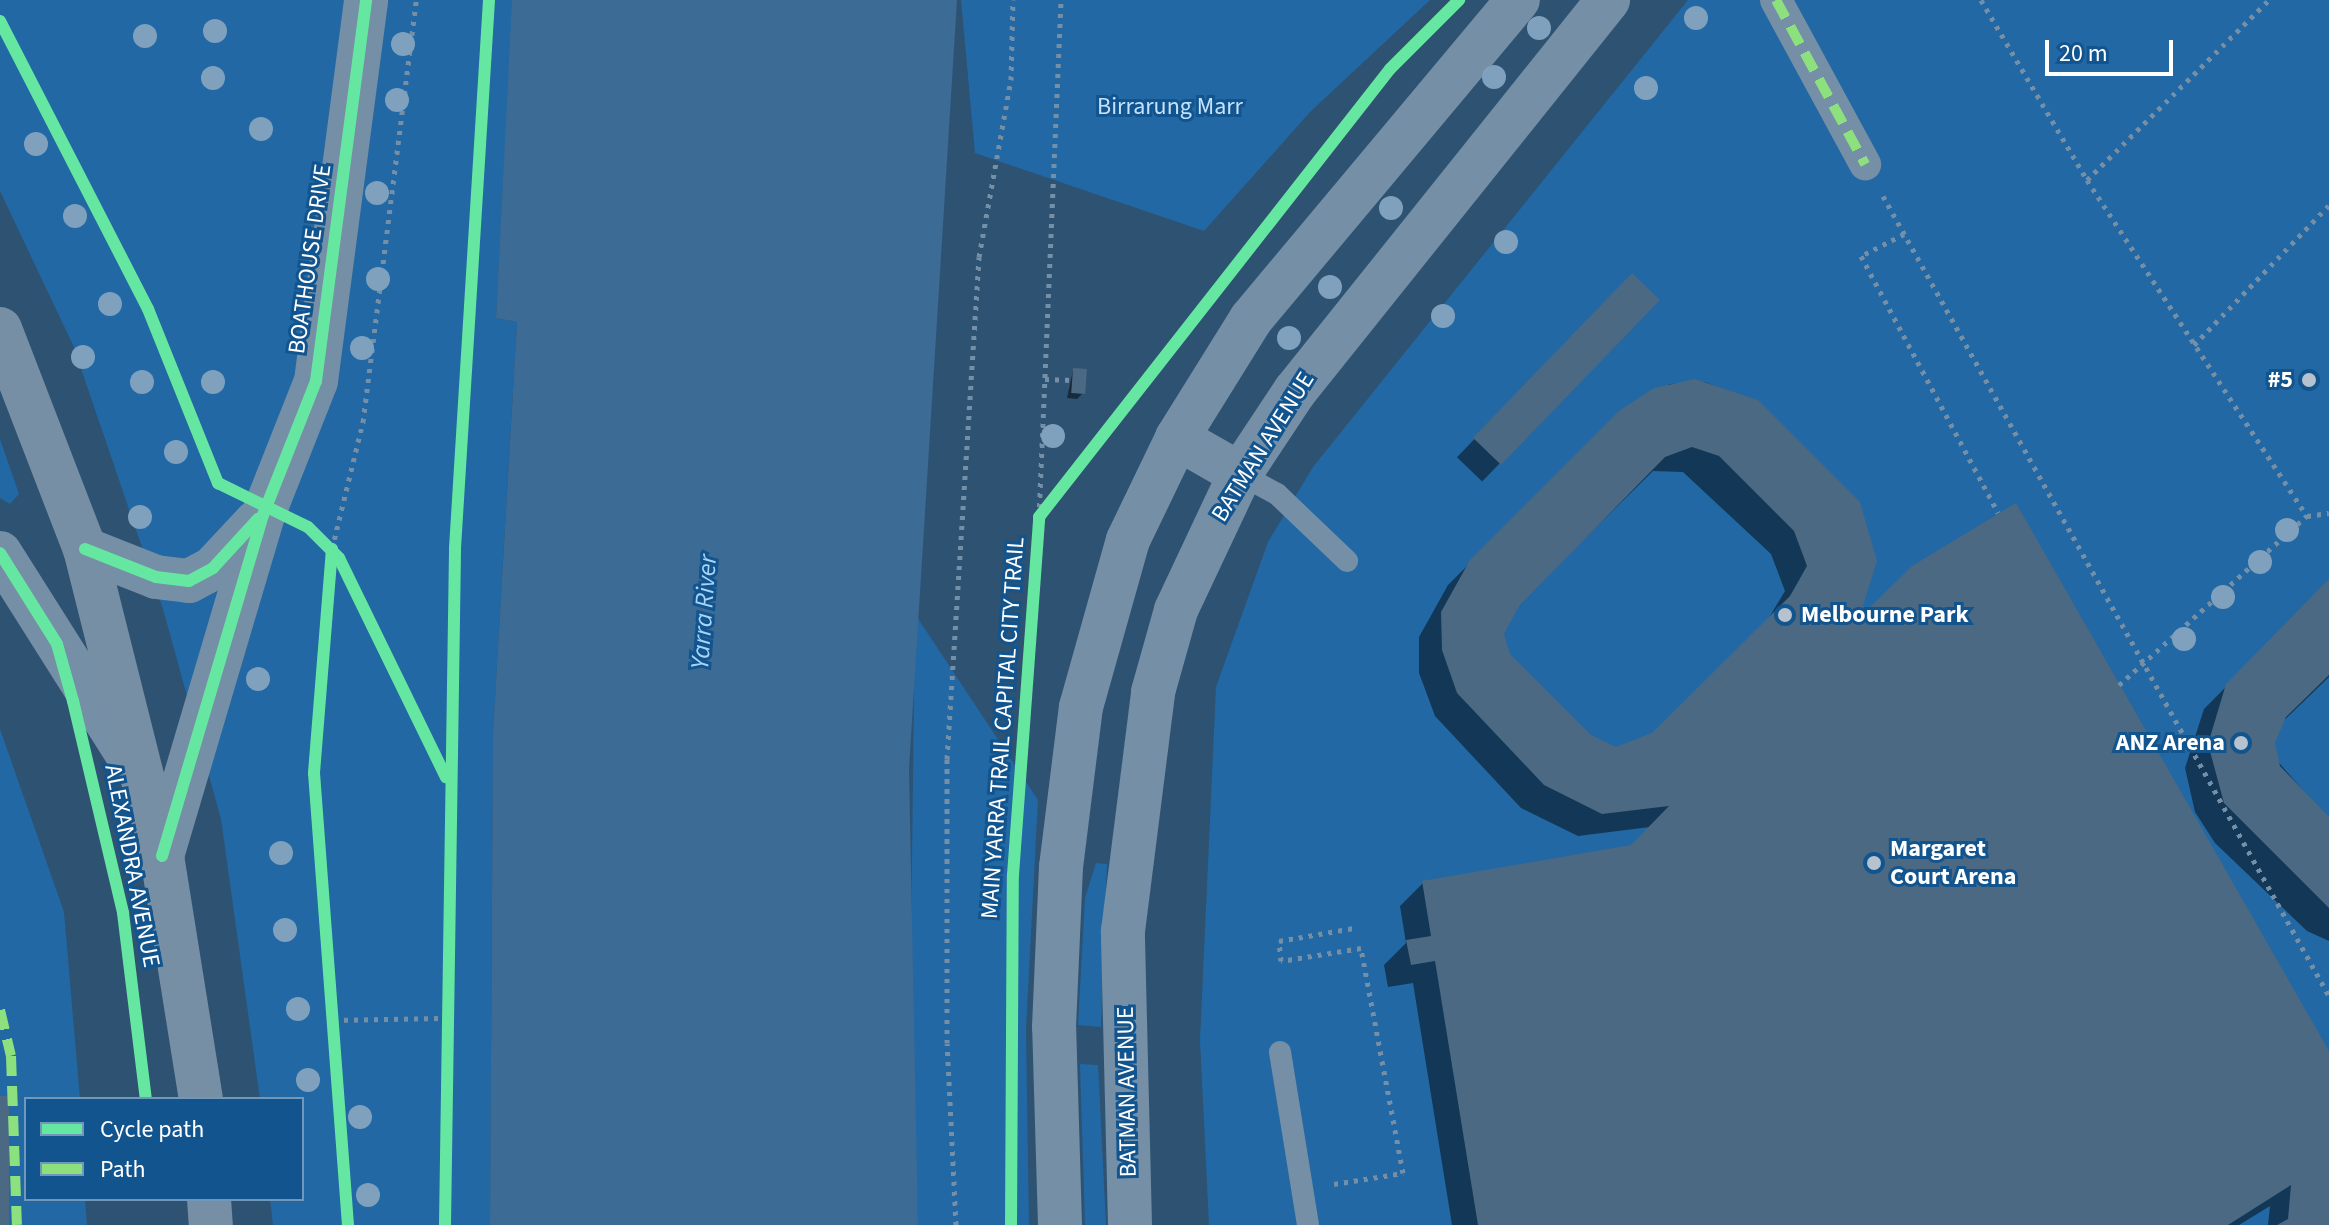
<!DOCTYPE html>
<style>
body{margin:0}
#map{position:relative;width:2329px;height:1225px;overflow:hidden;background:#2e5272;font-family:"Source Sans 3",sans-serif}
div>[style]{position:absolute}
.green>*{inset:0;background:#2268a4}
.water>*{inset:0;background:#3c6b95}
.shadow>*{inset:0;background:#0007;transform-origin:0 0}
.building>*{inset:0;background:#4b6982;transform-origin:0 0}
.path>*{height:5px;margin-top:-2.5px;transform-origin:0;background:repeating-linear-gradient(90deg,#758fa6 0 4px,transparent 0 10px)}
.service>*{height:22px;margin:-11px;padding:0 11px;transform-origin:11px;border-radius:11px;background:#758fa6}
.pedestrian>*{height:32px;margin:-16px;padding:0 16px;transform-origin:16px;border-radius:16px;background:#758fa6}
.minor>*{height:44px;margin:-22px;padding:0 22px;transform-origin:22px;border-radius:22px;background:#758fa6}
.tertiary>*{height:44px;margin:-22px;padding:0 22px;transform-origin:22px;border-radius:22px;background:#758fa6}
.trunk>*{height:44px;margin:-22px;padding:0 22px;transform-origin:22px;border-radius:22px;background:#768fa5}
.quiet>*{height:10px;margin-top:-5px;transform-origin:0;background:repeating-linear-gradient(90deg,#8de07e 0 20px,transparent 0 30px)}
.cycleway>*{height:12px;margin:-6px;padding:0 6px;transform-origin:6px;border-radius:6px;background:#66e7a1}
.trees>*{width:24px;height:24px;margin:-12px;border-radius:50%;background:#7fa1be}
.dots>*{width:22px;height:22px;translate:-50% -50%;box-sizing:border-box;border:4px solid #12548e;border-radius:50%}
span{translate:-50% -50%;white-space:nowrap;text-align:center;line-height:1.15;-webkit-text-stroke:6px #12548e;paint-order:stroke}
.park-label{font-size:24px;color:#c2e2fd}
.street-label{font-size:24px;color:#fff}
.poi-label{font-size:24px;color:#fff;font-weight:700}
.right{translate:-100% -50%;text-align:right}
.left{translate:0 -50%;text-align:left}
.water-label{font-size:26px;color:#a7d4f9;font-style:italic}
.legend{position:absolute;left:24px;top:1097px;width:280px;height:104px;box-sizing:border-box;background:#12548e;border:2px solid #7198bb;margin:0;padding:10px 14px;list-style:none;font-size:24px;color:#fff}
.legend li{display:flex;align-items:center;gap:16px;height:40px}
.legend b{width:40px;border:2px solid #7198bb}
.scale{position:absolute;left:2045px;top:40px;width:128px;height:36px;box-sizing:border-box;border:4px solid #fff;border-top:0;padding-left:10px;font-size:24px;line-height:28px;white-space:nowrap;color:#fff;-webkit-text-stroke:6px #12548e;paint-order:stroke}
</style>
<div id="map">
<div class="green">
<i style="clip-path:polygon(0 0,513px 0,496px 318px,517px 322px,493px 733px,490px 1225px,273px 1225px,270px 1199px,302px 1199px,302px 1099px,260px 1099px,221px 819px,163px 609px,73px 345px,0 191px)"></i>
<i style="clip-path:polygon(961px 0,1430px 0,1310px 112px,1204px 231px,975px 153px)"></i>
<i style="clip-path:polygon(1688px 0,2329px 0,2329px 1225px,1209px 1225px,1200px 1040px,1216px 687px,1268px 542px,1313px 467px)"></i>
<i style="clip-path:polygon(0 439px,19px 494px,10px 504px,0 498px)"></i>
<i style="clip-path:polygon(915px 614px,1038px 800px,1026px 1029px,1029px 1225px,918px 1225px,910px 1024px)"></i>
<i style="clip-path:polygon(0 729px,64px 912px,80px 1099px,26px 1099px,26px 1199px,85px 1199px,87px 1225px,0 1225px)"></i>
<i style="clip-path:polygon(1096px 863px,1107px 864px,1101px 1027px,1078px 1025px,1085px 898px)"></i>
<i style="clip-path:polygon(1080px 1064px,1098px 1065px,1106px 1225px,1085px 1225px)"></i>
</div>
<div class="water">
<i style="clip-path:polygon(512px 0,957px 0,909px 769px,918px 1225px,490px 1225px,493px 733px,517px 322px,496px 318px)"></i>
</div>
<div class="shadow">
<i style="left:1632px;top:276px;width:35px;height:252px;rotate:44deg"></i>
<i style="clip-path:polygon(1073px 370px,1083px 393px,1077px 399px,1067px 398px)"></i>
<i style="clip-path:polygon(evenodd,1705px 382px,1757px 402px,1856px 623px,2329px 1055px,2329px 1225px,2268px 1225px,2270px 1206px,2239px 1225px,1452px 1225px,1413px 983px,1388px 987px,1384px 965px,1406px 943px,1400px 906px,1423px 883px,1631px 847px,1650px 827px,1578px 836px,1521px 808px,1435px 716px,1419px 673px,1419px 637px,1448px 585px,1620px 413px,1670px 384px,1705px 382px,1653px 471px,1683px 472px,1771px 554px,1785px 591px,1767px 621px,1653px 735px,1616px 749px,1590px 736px,1508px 655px,1502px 634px,1518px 604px,1653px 471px)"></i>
<i style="clip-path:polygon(2329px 583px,2329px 677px,2275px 729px,2274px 757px,2329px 820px,2329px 941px,2307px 931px,2215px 843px,2195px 812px,2185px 768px,2204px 709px)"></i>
</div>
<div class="building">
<i style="left:1632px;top:273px;width:39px;height:229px;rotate:44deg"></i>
<i style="left:1073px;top:368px;width:14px;height:25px;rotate:4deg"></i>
<i style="clip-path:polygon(evenodd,1695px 379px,1758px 400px,1860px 502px,1877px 561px,1859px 618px,1912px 566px,2016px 503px,2329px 1051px,2329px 1225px,2277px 1225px,2288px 1219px,2291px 1185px,2228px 1225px,1478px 1225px,1435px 961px,1411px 965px,1406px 940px,1431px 936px,1422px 881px,1631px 845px,1669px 806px,1602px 814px,1544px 785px,1457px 693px,1442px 650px,1441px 612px,1470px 560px,1619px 411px,1654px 388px,1695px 379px,1692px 447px,1719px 456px,1794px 531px,1807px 566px,1790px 596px,1652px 733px,1616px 747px,1591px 735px,1510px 654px,1504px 634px,1519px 606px,1665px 457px,1692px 447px)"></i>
<i style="clip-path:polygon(2329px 579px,2329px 675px,2286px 717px,2275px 743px,2280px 766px,2329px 817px,2329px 908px,2224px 803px,2208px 744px,2226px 684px)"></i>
<i style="left:0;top:1096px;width:9px;height:129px"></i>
</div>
<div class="path">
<i style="left:1981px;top:0;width:209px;rotate:59.5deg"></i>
<i style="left:2087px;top:180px;width:402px;rotate:56.8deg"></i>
<i style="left:2087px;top:180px;width:256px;rotate:-44.7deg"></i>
<i style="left:1883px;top:196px;width:916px;rotate:60.86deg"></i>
<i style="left:1904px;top:234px;width:48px;rotate:152.9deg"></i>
<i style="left:1861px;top:256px;width:291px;rotate:61.9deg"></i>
<i style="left:2194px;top:345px;width:194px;rotate:-46deg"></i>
<i style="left:1045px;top:379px;width:27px;rotate:2deg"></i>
<i style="left:1039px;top:517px;width:517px;rotate:-87.56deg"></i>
<i style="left:332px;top:549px;width:131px;rotate:-76.3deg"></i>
<i style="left:363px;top:422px;width:425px;rotate:-82.8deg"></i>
<i style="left:2119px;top:685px;width:253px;rotate:-42deg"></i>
<i style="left:2307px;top:516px;width:22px;rotate:-8deg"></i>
<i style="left:334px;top:1020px;width:109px;rotate:-1.1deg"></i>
<i style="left:1334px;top:1184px;width:70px;rotate:-9.1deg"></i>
<i style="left:1403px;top:1173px;width:229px;rotate:-100.6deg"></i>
<i style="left:1361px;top:948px;width:81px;rotate:170.8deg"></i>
<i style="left:1281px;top:961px;width:20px;rotate:-96deg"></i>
<i style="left:1279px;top:941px;width:76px;rotate:-9.8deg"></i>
<i style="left:956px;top:1225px;width:182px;rotate:-92.8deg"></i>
<i style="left:947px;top:1043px;width:284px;rotate:-90deg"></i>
<i style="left:947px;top:759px;width:503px;rotate:-86.35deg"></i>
<i style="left:979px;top:257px;width:180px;rotate:-79.8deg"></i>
<i style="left:1011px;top:80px;width:80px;rotate:-88.6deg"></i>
</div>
<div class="service">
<i style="left:1240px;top:474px;width:42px;rotate:28.4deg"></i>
<i style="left:1277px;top:494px;width:97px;rotate:43.7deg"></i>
<i style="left:1280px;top:1052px;width:175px;rotate:80.8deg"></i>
</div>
<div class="pedestrian">
<i style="left:1776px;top:0;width:187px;rotate:61.5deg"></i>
</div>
<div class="minor">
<i style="left:85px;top:549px;width:76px;rotate:21.5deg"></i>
<i style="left:156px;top:577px;width:33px;rotate:7deg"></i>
<i style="left:189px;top:581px;width:27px;rotate:-28deg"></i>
<i style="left:213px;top:568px;width:64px;rotate:-46.9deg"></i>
<i style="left:162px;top:856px;width:356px;rotate:-73.5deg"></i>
<i style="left:263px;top:515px;width:144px;rotate:-68.4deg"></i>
<i style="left:316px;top:381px;width:384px;rotate:-82.5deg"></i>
</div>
<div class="tertiary">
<i style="left:1177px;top:438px;width:73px;rotate:29.7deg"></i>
<i style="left:0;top:553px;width:254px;rotate:57.7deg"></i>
<i style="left:1060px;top:1225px;width:198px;rotate:-91.7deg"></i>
<i style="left:1054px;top:1027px;width:160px;rotate:-87.5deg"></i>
<i style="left:1061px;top:867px;width:161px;rotate:-82.9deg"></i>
<i style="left:1081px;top:707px;width:173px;rotate:-74.3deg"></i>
<i style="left:1128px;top:540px;width:113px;rotate:-64.3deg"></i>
<i style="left:1177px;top:438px;width:140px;rotate:-58.1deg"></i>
<i style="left:1251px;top:319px;width:416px;rotate:-50.1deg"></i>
<i style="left:1130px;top:1225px;width:294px;rotate:-91.4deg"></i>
<i style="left:1123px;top:931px;width:241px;rotate:-82.8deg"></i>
<i style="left:1153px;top:692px;width:85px;rotate:-74.3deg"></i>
<i style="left:1176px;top:610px;width:150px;rotate:-64.8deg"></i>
<i style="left:1240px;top:474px;width:100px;rotate:-56.5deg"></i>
<i style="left:1295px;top:391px;width:501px;rotate:-51.32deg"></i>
</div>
<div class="trunk">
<i style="left:0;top:329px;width:236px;rotate:68.9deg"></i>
<i style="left:85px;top:549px;width:317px;rotate:75.9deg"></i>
<i style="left:162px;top:856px;width:246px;rotate:80.9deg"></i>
<i style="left:209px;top:1199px;width:26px;rotate:86deg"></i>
</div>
<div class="quiet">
<i style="left:1776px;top:0;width:187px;rotate:61.5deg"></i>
<i style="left:0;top:1010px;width:47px;rotate:76.6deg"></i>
<i style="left:11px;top:1056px;width:169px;rotate:88deg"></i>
</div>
<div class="cycleway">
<i style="left:0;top:21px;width:324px;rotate:62.8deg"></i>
<i style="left:148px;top:309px;width:188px;rotate:68.1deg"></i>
<i style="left:218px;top:483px;width:100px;rotate:26.1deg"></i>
<i style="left:308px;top:527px;width:44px;rotate:45deg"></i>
<i style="left:339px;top:558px;width:244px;rotate:64deg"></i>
<i style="left:85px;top:549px;width:76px;rotate:21.5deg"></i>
<i style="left:156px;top:577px;width:33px;rotate:7deg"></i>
<i style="left:189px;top:581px;width:27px;rotate:-28deg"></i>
<i style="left:213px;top:568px;width:67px;rotate:-47.4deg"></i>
<i style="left:332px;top:549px;width:225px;rotate:94.6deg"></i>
<i style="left:314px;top:773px;width:453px;rotate:85.7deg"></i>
<i style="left:0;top:553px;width:107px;rotate:57.9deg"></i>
<i style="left:57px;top:644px;width:59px;rotate:74.3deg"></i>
<i style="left:73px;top:701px;width:218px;rotate:76.7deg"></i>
<i style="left:123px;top:913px;width:187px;rotate:83deg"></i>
<i style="left:162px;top:856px;width:356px;rotate:-73.5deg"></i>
<i style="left:263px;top:515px;width:144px;rotate:-68.4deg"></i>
<i style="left:316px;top:381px;width:384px;rotate:-82.5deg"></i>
<i style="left:445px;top:1225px;width:677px;rotate:-89.15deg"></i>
<i style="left:455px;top:548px;width:549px;rotate:-86.45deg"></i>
<i style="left:1011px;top:1225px;width:350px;rotate:-89.7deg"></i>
<i style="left:1013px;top:875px;width:359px;rotate:-85.8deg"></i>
<i style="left:1039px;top:517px;width:569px;rotate:-51.92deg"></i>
<i style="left:1390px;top:69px;width:98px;rotate:-45deg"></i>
</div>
<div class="trees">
<i style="left:1696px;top:18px"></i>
<i style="left:1539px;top:28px"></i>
<i style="left:215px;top:31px"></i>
<i style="left:145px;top:36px"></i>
<i style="left:403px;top:44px"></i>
<i style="left:1494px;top:77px"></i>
<i style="left:213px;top:78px"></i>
<i style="left:1646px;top:88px"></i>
<i style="left:397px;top:100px"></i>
<i style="left:261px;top:129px"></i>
<i style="left:36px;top:144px"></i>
<i style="left:377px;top:193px"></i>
<i style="left:1391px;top:208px"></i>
<i style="left:75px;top:216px"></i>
<i style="left:1506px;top:242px"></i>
<i style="left:378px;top:279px"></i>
<i style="left:1330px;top:287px"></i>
<i style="left:110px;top:304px"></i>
<i style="left:1443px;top:316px"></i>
<i style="left:1289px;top:338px"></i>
<i style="left:362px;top:348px"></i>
<i style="left:83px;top:357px"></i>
<i style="left:142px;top:382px"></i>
<i style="left:213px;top:382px"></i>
<i style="left:1053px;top:436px"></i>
<i style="left:176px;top:452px"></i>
<i style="left:140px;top:517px"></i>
<i style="left:2287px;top:530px"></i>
<i style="left:2260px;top:562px"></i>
<i style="left:2223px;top:597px"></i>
<i style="left:2184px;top:639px"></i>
<i style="left:258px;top:679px"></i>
<i style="left:281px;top:853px"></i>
<i style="left:285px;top:930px"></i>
<i style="left:298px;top:1009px"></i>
<i style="left:308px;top:1080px"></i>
<i style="left:360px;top:1117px"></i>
<i style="left:368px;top:1195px"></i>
</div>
<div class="dots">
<i style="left:2309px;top:380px;background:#b6c2ce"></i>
<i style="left:1785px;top:615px;background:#b6c2ce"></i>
<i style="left:2241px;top:743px;background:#b6c2ce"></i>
<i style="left:1874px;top:863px;background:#b6c2ce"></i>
</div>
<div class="park-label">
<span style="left:1170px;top:107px">Birrarung Marr</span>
</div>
<div class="street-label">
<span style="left:310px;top:259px;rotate:-82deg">BOATHOUSE DRIVE</span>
<span style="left:1263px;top:447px;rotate:-58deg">BATMAN AVENUE</span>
<span style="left:1003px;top:728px;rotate:-86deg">MAIN YARRA TRAIL CAPITAL CITY TRAIL</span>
<span style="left:132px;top:866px;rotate:79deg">ALEXANDRA AVENUE</span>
<span style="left:1127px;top:1092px;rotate:-91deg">BATMAN AVENUE</span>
</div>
<div class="poi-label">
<span class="right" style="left:2293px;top:380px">#5</span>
<span class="left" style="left:1801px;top:615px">Melbourne Park</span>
<span class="right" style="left:2225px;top:743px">ANZ Arena</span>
<span class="left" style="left:1890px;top:863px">Margaret<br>Court Arena</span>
</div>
<div class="water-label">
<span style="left:704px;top:612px;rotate:-86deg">Yarra River</span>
</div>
<ul class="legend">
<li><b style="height:10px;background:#66e7a1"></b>Cycle path</li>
<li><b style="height:10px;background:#8de07e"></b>Path</li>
</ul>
<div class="scale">20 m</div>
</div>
